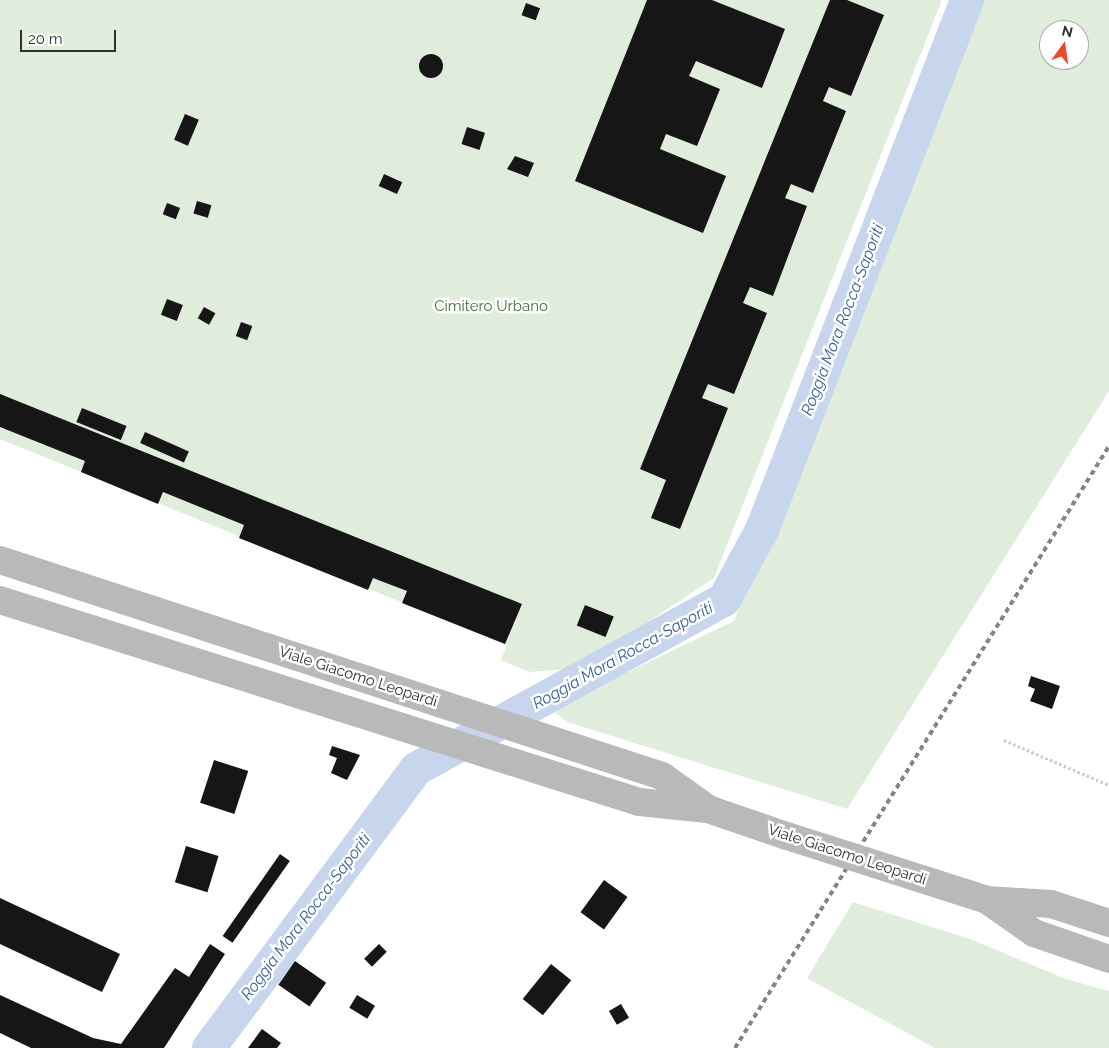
<!DOCTYPE html>
<style>
body{margin:0}
#map{position:relative;width:1109px;height:1048px;overflow:hidden;background:#fff;font-family:Raleway,sans-serif}
div>[style]{position:absolute}
.green>*{inset:0;background:#e1eddc}
.canal>*{height:34px;margin:-17px;padding:0 17px;transform-origin:17px;border-radius:17px;background:#c8d6ed}
.building>*{inset:0;background:#161616;transform-origin:0 0}
.round{border-radius:50%}
.path>*{height:3px;margin-top:-1.5px;transform-origin:0;background:repeating-linear-gradient(90deg,#ccc 0 2.5px,transparent 0 5px)}
.secondary>*{height:28px;margin:-14px;padding:0 14px;transform-origin:14px;border-radius:14px;background:#b9b9b9}
.rail>*{height:4px;margin-top:-2px;transform-origin:0;background:repeating-linear-gradient(90deg,#848484 0 5px,transparent 0 9px)}
.secondary-bridge>*{height:28px;margin:-14px;padding:0 14px;transform-origin:14px;border-radius:14px;background:#b9b9b9}
span{translate:-50% -50%;white-space:nowrap;text-align:center;line-height:1.15;-webkit-text-stroke:5px #fff;paint-order:stroke}
.park-label{font-size:15px;color:#466d3a}
.street-label{font-size:15px;color:#2f2f2f}
.water-label{font-size:16px;color:#395c95;font-style:italic}
.north{position:absolute;left:1039px;top:20px;width:50px;height:50px;box-sizing:border-box;background:#fff;border:1px solid #acacac;border-radius:50%;rotate:14deg;font-size:14px;font-weight:700;line-height:20px;text-align:center;color:#2f2f2f}
.north::after{content:'';display:block;margin:auto;width:18px;height:22px;background:#ed4a2b;clip-path:polygon(50% 0,100% 100%,50% 72%,0 100%)}
.scale{position:absolute;left:20px;top:30px;width:96px;height:22px;box-sizing:border-box;border:2px solid #2f2f2f;border-top:0;padding-left:6px;font-size:15px;line-height:18px;white-space:nowrap;color:#2f2f2f;-webkit-text-stroke:4px #fff;paint-order:stroke}
</style>
<div id="map">
<div class="green">
<i style="clip-path:polygon(0 0,942px 0,714px 578px,579px 668px,529px 672px,501px 660px,507px 645px,0 439px)"></i>
<i style="clip-path:polygon(evenodd,976px 0,1109px 0,1109px 391px,847px 809px,567px 722px,551px 709px,734px 621px,976px 0,1049px 30px,1079px 30px,1079px 60px,1049px 60px,1049px 30px)"></i>
<i style="clip-path:polygon(853px 902px,970px 939px,1066px 979px,1109px 991px,1109px 1048px,935px 1048px,810px 980px,807px 978px)"></i>
</div>
<div class="canal">
<i style="left:209px;top:1048px;width:347px;rotate:-53.4deg"></i>
<i style="left:416px;top:769px;width:351px;rotate:-28.8deg"></i>
<i style="left:724px;top:600px;width:80px;rotate:-61.5deg"></i>
<i style="left:762px;top:530px;width:568px;rotate:-68.85deg"></i>
</div>
<div class="building">
<i style="clip-path:polygon(647px 0,712px 0,785px 29px,762px 88px,696px 61px,689px 76px,720px 89px,697px 146px,666px 134px,660px 149px,726px 176px,703px 233px,575px 181px)"></i>
<i style="clip-path:polygon(830px 0,847px 0,884px 15px,851px 96px,829px 87px,823px 101px,846px 111px,813px 193px,791px 184px,785px 198px,807px 206px,773px 296px,750px 287px,743px 303px,767px 313px,734px 394px,708px 384px,702px 398px,728px 408px,680px 529px,651px 518px,666px 480px,640px 469px)"></i>
<i style="left:526px;top:3px;width:15px;height:13px;rotate:20deg"></i>
<i class="round" style="left:419px;top:54px;width:24px;height:24px"></i>
<i style="left:185px;top:114px;width:15px;height:28px;rotate:23deg"></i>
<i style="left:467px;top:127px;width:19px;height:18px;rotate:18deg"></i>
<i style="clip-path:polygon(515px 156px,534px 163px,528px 177px,507px 169px)"></i>
<i style="left:384px;top:174px;width:20px;height:13px;rotate:24deg"></i>
<i style="left:197px;top:201px;width:15px;height:13px;rotate:16deg"></i>
<i style="left:167px;top:203px;width:14px;height:12px;rotate:21deg"></i>
<i style="left:167px;top:299px;width:17px;height:17px;rotate:21deg"></i>
<i style="left:204px;top:307px;width:13px;height:13px;rotate:29deg"></i>
<i style="left:241px;top:322px;width:12px;height:15px;rotate:20deg"></i>
<i style="clip-path:polygon(0 394px,522px 604px,505px 644px,402px 603px,407px 591px,373px 578px,368px 590px,239px 538px,244px 525px,163px 492px,158px 504px,81px 472px,85px 461px,0 427px)"></i>
<i style="left:82px;top:408px;width:48px;height:15px;rotate:22deg"></i>
<i style="left:145px;top:432px;width:48px;height:12px;rotate:24deg"></i>
<i style="left:585px;top:605px;width:31px;height:22px;rotate:22deg"></i>
<i style="clip-path:polygon(1031px 676px,1060px 686px,1052px 709px,1030px 701px,1035px 689px,1028px 686px)"></i>
<i style="clip-path:polygon(332px 746px,360px 755px,347px 780px,331px 773px,337px 758px,329px 755px)"></i>
<i style="left:214px;top:760px;width:36px;height:45px;rotate:18deg"></i>
<i style="left:186px;top:846px;width:34px;height:38px;rotate:17deg"></i>
<i style="left:280px;top:854px;width:12px;height:100px;rotate:35deg"></i>
<i style="left:604px;top:880px;width:29px;height:40px;rotate:36deg"></i>
<i style="clip-path:polygon(0 898px,120px 954px,102px 992px,0 944px)"></i>
<i style="clip-path:polygon(210px 944px,225px 954px,164px 1048px,31px 1048px,0 1033px,0 995px,93px 1038px,121px 1044px,175px 968px,189px 977px)"></i>
<i style="left:379px;top:944px;width:11px;height:21px;rotate:45deg"></i>
<i style="left:295px;top:961px;width:38px;height:29px;rotate:35deg"></i>
<i style="left:551px;top:964px;width:26px;height:45px;rotate:39deg"></i>
<i style="left:357px;top:995px;width:21px;height:15px;rotate:31deg"></i>
<i style="left:621px;top:1004px;width:16px;height:14px;rotate:60deg"></i>
<i style="clip-path:polygon(262px 1029px,281px 1043px,277px 1048px,248px 1048px)"></i>
</div>
<div class="path">
<i style="left:1004px;top:740px;width:114px;rotate:23.2deg"></i>
</div>
<div class="secondary">
<i style="left:0;top:560px;width:696px;rotate:18.07deg"></i>
<i style="left:662px;top:776px;width:55px;rotate:35.4deg"></i>
<i style="left:0;top:600px;width:670px;rotate:17.54deg"></i>
<i style="left:639px;top:802px;width:69px;rotate:5.8deg"></i>
<i style="left:708px;top:809px;width:83px;rotate:18.9deg"></i>
<i style="left:987px;top:900px;width:57px;rotate:35.1deg"></i>
<i style="left:1034px;top:933px;width:79px;rotate:19.1deg"></i>
<i style="left:987px;top:900px;width:64px;rotate:3.6deg"></i>
<i style="left:1051px;top:904px;width:61px;rotate:18.1deg"></i>
</div>
<div class="rail">
<i style="left:735px;top:1048px;width:709px;rotate:-58.15deg"></i>
</div>
<div class="secondary-bridge">
<i style="left:787px;top:836px;width:210px;rotate:17.7deg"></i>
</div>
<div class="park-label">
<span style="left:491px;top:307px">Cimitero Urbano</span>
</div>
<div class="street-label">
<span style="left:358px;top:677px;rotate:18deg">Viale Giacomo Leopardi</span>
<span style="left:847px;top:855px;rotate:18deg">Viale Giacomo Leopardi</span>
</div>
<div class="water-label">
<span style="left:843px;top:320px;rotate:-69deg">Roggia Mora Rocca-Saporiti</span>
<span style="left:623px;top:656px;rotate:-29deg">Roggia Mora Rocca-Saporiti</span>
<span style="left:306px;top:917px;rotate:-53deg">Roggia Mora Rocca-Saporiti</span>
</div>
<div class="north">N</div>
<div class="scale">20 m</div>
</div>
